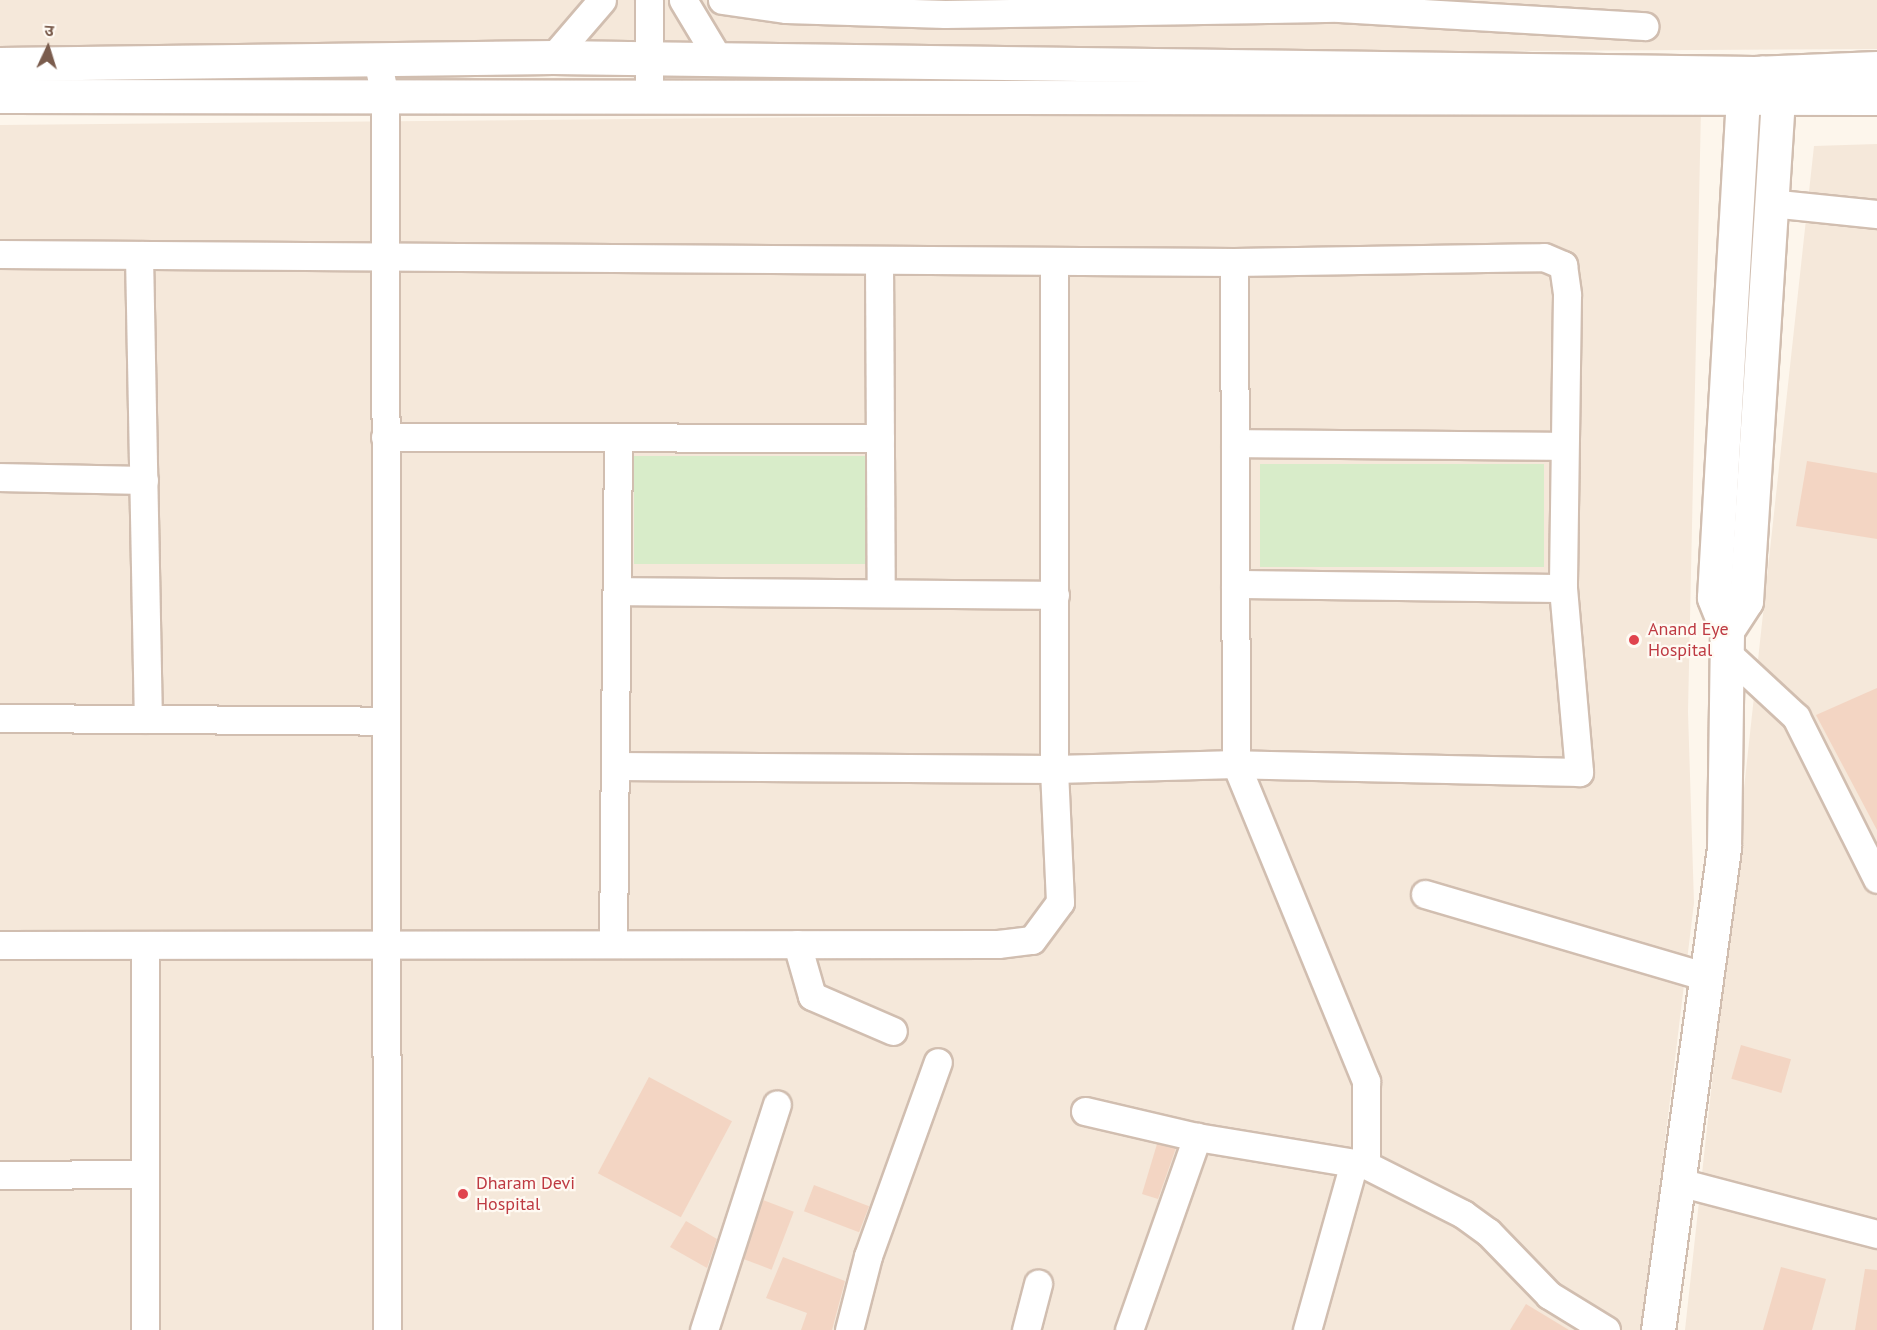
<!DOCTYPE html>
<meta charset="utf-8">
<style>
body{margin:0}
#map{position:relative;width:1877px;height:1330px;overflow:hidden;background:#fdf6ec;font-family:"PT Sans","Noto Sans Devanagari",sans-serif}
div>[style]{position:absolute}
.residential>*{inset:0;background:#f5e8da}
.green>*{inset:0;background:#d8ecc9;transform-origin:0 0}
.building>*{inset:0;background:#f3d5c3;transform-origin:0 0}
.roads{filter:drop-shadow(2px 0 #d1beb0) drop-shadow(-2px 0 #d1beb0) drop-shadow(0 2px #d1beb0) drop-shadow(0 -2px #d1beb0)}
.street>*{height:27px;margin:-13.5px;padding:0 13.5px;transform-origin:13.5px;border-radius:13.5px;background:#fff}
.secondary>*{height:33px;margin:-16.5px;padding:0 16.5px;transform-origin:16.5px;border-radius:16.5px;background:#fff}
.dots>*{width:16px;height:16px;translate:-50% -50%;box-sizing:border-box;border:3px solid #fffaf3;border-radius:50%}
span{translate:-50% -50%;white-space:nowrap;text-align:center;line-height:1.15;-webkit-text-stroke:4.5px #fffaf3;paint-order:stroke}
.health-label{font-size:18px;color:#be3a42}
.left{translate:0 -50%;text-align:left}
.north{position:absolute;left:18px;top:18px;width:60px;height:60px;-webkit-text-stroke:4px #fffaf3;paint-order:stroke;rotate:4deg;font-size:16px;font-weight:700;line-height:24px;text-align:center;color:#7a5c4d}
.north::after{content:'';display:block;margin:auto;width:21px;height:27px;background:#7a5c4d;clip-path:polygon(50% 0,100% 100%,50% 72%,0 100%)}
</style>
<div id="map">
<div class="residential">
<i style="clip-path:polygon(0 0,1877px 0,1877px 49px,0 59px)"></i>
<i style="clip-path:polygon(1701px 109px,1688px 712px,1694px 903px,1642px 1330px,0 1330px,0 125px)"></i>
<i style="clip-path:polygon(1877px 144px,1877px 1330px,1685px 1330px,1814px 146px)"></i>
</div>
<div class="green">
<i style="left:634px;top:456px;width:233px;height:108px"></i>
<i style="left:1260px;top:464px;width:284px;height:103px"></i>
</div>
<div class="building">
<i style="clip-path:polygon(1807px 461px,1877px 473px,1877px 539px,1796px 526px)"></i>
<i style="clip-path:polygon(1877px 688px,1877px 830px,1816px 715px)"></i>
<i style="left:1741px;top:1045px;width:52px;height:35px;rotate:16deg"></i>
<i style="left:649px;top:1077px;width:94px;height:109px;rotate:28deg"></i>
<i style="clip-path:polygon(1157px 1144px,1176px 1148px,1158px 1199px,1142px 1194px)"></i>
<i style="left:814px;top:1185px;width:59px;height:28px;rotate:21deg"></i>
<i style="left:763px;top:1200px;width:33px;height:62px;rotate:21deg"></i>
<i style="clip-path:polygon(686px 1221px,717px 1239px,707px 1268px,670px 1247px)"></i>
<i style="clip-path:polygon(783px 1257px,845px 1281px,832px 1330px,801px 1330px,807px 1313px,766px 1298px)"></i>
<i style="clip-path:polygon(1781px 1267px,1826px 1279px,1812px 1330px,1763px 1330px)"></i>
<i style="clip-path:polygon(1865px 1269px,1877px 1270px,1877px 1330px,1855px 1330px)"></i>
<i style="clip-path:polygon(1526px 1304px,1569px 1330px,1510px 1330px)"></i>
</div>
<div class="roads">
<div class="street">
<i style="left:649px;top:0;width:97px;rotate:90deg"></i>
<i style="left:683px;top:0;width:70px;rotate:59deg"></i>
<i style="left:722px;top:0;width:65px;rotate:8deg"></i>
<i style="left:786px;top:9px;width:159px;rotate:1.8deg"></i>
<i style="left:945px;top:14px;width:394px;rotate:-0.9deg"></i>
<i style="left:1339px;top:8px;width:306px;rotate:3.4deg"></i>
<i style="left:553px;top:57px;width:75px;rotate:-49.3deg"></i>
<i style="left:377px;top:59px;width:38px;rotate:78deg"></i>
<i style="left:385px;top:96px;width:1234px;rotate:89.91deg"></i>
<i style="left:1770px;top:203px;width:108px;rotate:5.9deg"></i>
<i style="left:0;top:254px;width:1234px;rotate:0.37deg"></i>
<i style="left:1234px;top:262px;width:310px;rotate:-0.9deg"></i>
<i style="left:1544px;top:257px;width:21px;rotate:23deg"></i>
<i style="left:1563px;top:265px;width:30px;rotate:82deg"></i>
<i style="left:1567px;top:295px;width:293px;rotate:90.8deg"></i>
<i style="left:1563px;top:588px;width:185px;rotate:85deg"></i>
<i style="left:1579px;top:772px;width:343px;rotate:-178.7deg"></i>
<i style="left:1236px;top:764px;width:182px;rotate:178.4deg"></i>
<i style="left:1054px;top:769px;width:439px;rotate:-179.6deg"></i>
<i style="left:139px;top:255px;width:464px;rotate:88.9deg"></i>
<i style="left:879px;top:260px;width:333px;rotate:89.7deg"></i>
<i style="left:1234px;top:262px;width:502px;rotate:89.77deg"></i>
<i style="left:1236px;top:764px;width:343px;rotate:67.7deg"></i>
<i style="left:1366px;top:1081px;width:84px;rotate:90deg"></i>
<i style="left:385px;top:437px;width:495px;rotate:0.1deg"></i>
<i style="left:1235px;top:443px;width:328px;rotate:0.5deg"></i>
<i style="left:0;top:477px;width:144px;rotate:1.2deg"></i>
<i style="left:1235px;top:584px;width:328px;rotate:0.7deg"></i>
<i style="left:617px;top:591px;width:438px;rotate:0.5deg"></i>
<i style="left:1727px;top:653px;width:94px;rotate:42.8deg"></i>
<i style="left:1796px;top:717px;width:181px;rotate:63.4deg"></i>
<i style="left:0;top:718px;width:386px;rotate:0.4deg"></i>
<i style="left:1425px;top:894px;width:294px;rotate:16.4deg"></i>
<i style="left:613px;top:944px;width:507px;rotate:-89.43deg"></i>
<i style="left:797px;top:944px;width:54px;rotate:73.9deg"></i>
<i style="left:812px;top:996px;width:88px;rotate:23.4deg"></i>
<i style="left:0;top:945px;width:998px;rotate:-0.06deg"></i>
<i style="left:998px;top:944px;width:34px;rotate:-7deg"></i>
<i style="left:1032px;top:940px;width:47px;rotate:-53.6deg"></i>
<i style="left:1060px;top:902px;width:133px;rotate:-92.6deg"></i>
<i style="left:1054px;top:769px;width:508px;rotate:-90deg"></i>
<i style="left:1085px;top:1111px;width:115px;rotate:13.1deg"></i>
<i style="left:1197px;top:1137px;width:171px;rotate:9.4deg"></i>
<i style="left:1366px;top:1165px;width:109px;rotate:26.8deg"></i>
<i style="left:1463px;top:1214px;width:31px;rotate:36deg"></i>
<i style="left:1488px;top:1232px;width:88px;rotate:45.9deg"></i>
<i style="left:1549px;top:1295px;width:67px;rotate:31.6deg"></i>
<i style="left:0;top:1175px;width:145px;rotate:-0.4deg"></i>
<i style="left:1679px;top:1182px;width:205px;rotate:14.7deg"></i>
<i style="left:145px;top:1330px;width:385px;rotate:-90deg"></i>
<i style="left:704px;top:1330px;width:237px;rotate:-72.1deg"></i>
<i style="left:849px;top:1330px;width:76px;rotate:-75.6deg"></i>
<i style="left:868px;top:1256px;width:206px;rotate:-70.2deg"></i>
<i style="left:1026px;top:1330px;width:48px;rotate:-75.4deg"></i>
<i style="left:1129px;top:1330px;width:205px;rotate:-70.6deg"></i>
<i style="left:1307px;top:1330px;width:173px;rotate:-74.3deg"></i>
</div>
<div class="secondary">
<i style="left:0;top:64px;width:553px;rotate:-0.73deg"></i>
<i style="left:553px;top:57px;width:1201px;rotate:0.76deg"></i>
<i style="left:1754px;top:73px;width:123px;rotate:-2.3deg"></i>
<i style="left:0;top:96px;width:1877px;rotate:0.06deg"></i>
<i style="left:1658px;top:1330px;width:487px;rotate:-82.2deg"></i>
<i style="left:1724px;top:847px;width:217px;rotate:-89.2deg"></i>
<i style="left:1727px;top:630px;width:35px;rotate:-112deg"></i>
<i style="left:1714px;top:597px;width:501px;rotate:-86.68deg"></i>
<i style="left:1743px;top:97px;width:31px;rotate:-52deg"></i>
<i style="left:1762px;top:73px;width:30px;rotate:57deg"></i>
<i style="left:1778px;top:98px;width:504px;rotate:93.64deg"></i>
<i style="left:1746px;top:601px;width:35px;rotate:123deg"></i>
</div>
</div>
<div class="dots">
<i style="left:1634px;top:640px;background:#e0444e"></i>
<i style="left:463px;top:1194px;background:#e0444e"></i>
</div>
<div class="health-label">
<span class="left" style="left:1648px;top:640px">Anand Eye<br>Hospital</span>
<span class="left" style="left:476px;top:1194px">Dharam Devi<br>Hospital</span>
</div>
<div class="north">उ</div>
</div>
